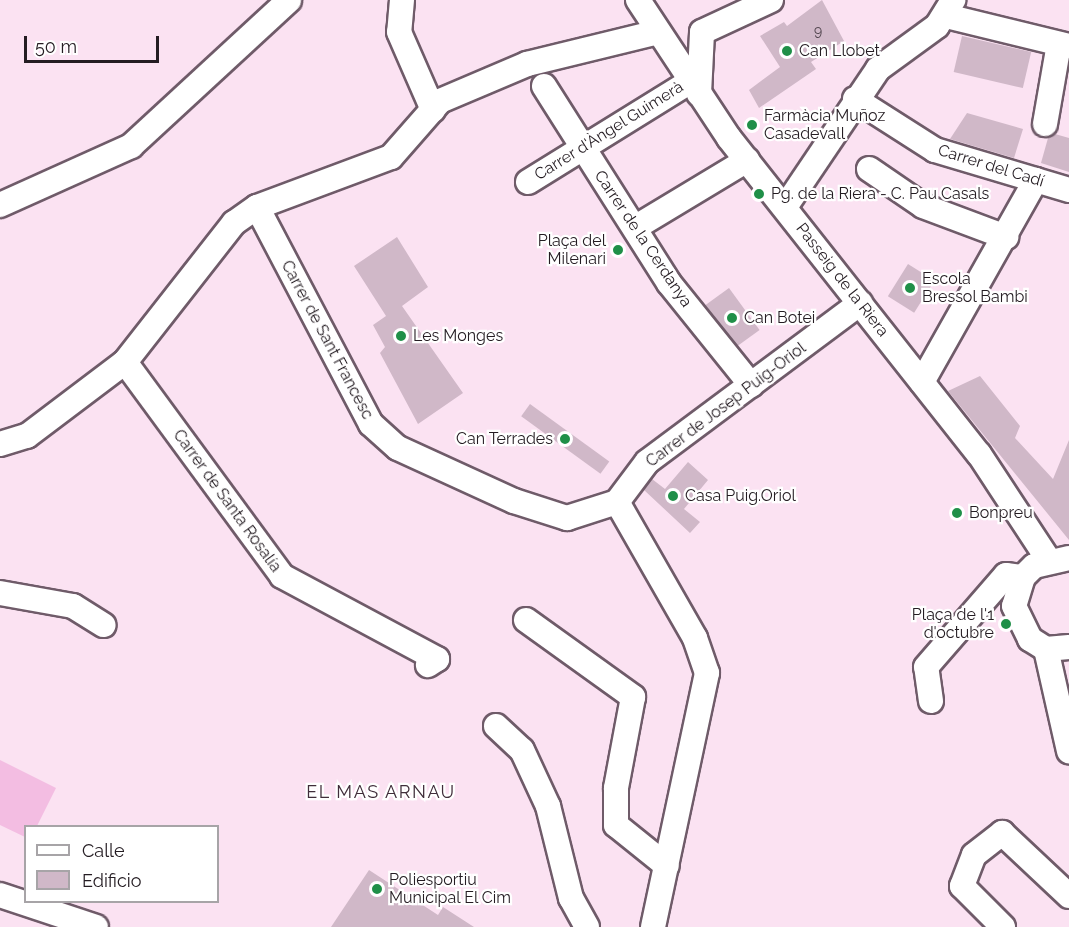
<!DOCTYPE html>
<meta charset="utf-8">
<style>
body{margin:0}
#map{position:relative;width:1069px;height:927px;overflow:hidden;background:#fbe2f2;font-family:Raleway,sans-serif}
div>[style]{position:absolute}
.green>*{inset:0;background:#f3bde2}
.building>*{inset:0;background:#d0b8c8;transform-origin:0 0}
.roads{filter:drop-shadow(2px 0 #6f5b69) drop-shadow(-2px 0 #6f5b69) drop-shadow(0 2px #6f5b69) drop-shadow(0 -2px #6f5b69)}
.minor>*{height:24px;margin:-12px;padding:0 12px;transform-origin:12px;border-radius:12px;background:#fff}
.dots>*{width:16px;height:16px;translate:-50% -50%;box-sizing:border-box;border:3px solid #fff;border-radius:50%}
span{translate:-50% -50%;white-space:nowrap;text-align:center;line-height:1.15;-webkit-text-stroke:4.5px #fff;paint-order:stroke}
.number-label{font-size:14px;color:#4f434c}
.number-label span{-webkit-text-stroke-width:0}
.poi-label{font-size:16px;color:#241c22}
.left{translate:0 -50%;text-align:left}
.right{translate:-100% -50%;text-align:right}
.street-label{font-size:16px;color:#241c22}
.neighbourhood-label{font-size:18px;color:#402d3a;letter-spacing:1.5px}
.legend{position:absolute;left:24px;top:825px;width:195px;height:78px;box-sizing:border-box;background:#fff;border:2px solid #a7a4a7;margin:0;padding:8px 10px;list-style:none;font-size:18px;color:#241c22}
.legend li{display:flex;align-items:center;gap:12px;height:30px}
.legend b{width:30px;border:2px solid #a7a4a7}
.scale{position:absolute;left:24px;top:36px;width:135px;height:27px;box-sizing:border-box;border:3px solid #241c22;border-top:0;padding-left:8px;font-size:18px;line-height:21px;white-space:nowrap;color:#241c22;-webkit-text-stroke:4px #fff;paint-order:stroke}
</style>
<div id="map">
<div class="green">
<i style="clip-path:polygon(0 760px,56px 788px,37px 826px,26px 826px,25px 837px,0 825px)"></i>
</div>
<div class="building">
<i style="clip-path:polygon(822px 0,844px 41px,811px 62px,816px 69px,759px 108px,749px 90px,780px 67px,760px 36px,784px 22px,787px 26px)"></i>
<i style="left:962px;top:36px;width:71px;height:37px;rotate:13deg"></i>
<i style="clip-path:polygon(967px 113px,1023px 129px,1014px 158px,950px 139px)"></i>
<i style="clip-path:polygon(1055px 134px,1069px 138px,1069px 172px,1041px 163px,1048px 138px)"></i>
<i style="clip-path:polygon(397px 237px,428px 287px,402px 306px,463px 393px,418px 424px,380px 353px,385px 347px,373px 325px,386px 316px,354px 266px)"></i>
<i style="left:908px;top:264px;width:31px;height:38px;rotate:32deg"></i>
<i style="left:729px;top:288px;width:52px;height:29px;rotate:54deg"></i>
<i style="clip-path:polygon(980px 376px,1020px 426px,1015px 438px,1053px 479px,1069px 440px,1069px 540px,948px 391px)"></i>
<i style="left:530px;top:404px;width:98px;height:15px;rotate:36deg"></i>
<i style="clip-path:polygon(688px 462px,708px 480px,684px 509px,700px 522px,690px 533px,644px 490px,652px 479px,665px 489px)"></i>
<i style="clip-path:polygon(369px 870px,438px 915px,443px 907px,474px 927px,331px 927px)"></i>
</div>
<div class="roads">
<div class="minor">
<i style="left:402px;top:0;width:32px;rotate:95deg"></i>
<i style="left:399px;top:32px;width:85px;rotate:66.4deg"></i>
<i style="left:638px;top:0;width:165px;rotate:56.6deg"></i>
<i style="left:729px;top:138px;width:403px;rotate:51.7deg"></i>
<i style="left:979px;top:454px;width:126px;rotate:56.7deg"></i>
<i style="left:946px;top:16px;width:127px;rotate:13.7deg"></i>
<i style="left:544px;top:86px;width:233px;rotate:57.6deg"></i>
<i style="left:669px;top:283px;width:131px;rotate:51.2deg"></i>
<i style="left:699px;top:94px;width:62px;rotate:-87.2deg"></i>
<i style="left:702px;top:32px;width:76px;rotate:-24.9deg"></i>
<i style="left:855px;top:99px;width:95px;rotate:32.5deg"></i>
<i style="left:935px;top:150px;width:140px;rotate:16.6deg"></i>
<i style="left:1045px;top:124px;width:81px;rotate:-80.1deg"></i>
<i style="left:869px;top:169px;width:65px;rotate:34.4deg"></i>
<i style="left:923px;top:206px;width:89px;rotate:20.5deg"></i>
<i style="left:528px;top:182px;width:192px;rotate:-31.8deg"></i>
<i style="left:0;top:205px;width:144px;rotate:-24.2deg"></i>
<i style="left:131px;top:146px;width:215px;rotate:-42.7deg"></i>
<i style="left:257px;top:207px;width:245px;rotate:62.3deg"></i>
<i style="left:371px;top:424px;width:36px;rotate:42deg"></i>
<i style="left:398px;top:448px;width:128px;rotate:24.6deg"></i>
<i style="left:514px;top:501px;width:56px;rotate:17.8deg"></i>
<i style="left:567px;top:518px;width:52px;rotate:-17.7deg"></i>
<i style="left:785px;top:207px;width:166px;rotate:-56deg"></i>
<i style="left:878px;top:69px;width:73px;rotate:-36.1deg"></i>
<i style="left:937px;top:26px;width:31px;rotate:-58deg"></i>
<i style="left:641px;top:224px;width:124px;rotate:-31.1deg"></i>
<i style="left:125px;top:362px;width:265px;rotate:53.7deg"></i>
<i style="left:282px;top:576px;width:176px;rotate:28.2deg"></i>
<i style="left:437px;top:659px;width:11px;rotate:146deg"></i>
<i style="left:922px;top:382px;width:232px;rotate:-60.6deg"></i>
<i style="left:0;top:444px;width:28px;rotate:-17deg"></i>
<i style="left:27px;top:436px;width:123px;rotate:-37.1deg"></i>
<i style="left:125px;top:362px;width:177px;rotate:-51.9deg"></i>
<i style="left:234px;top:223px;width:28px;rotate:-35deg"></i>
<i style="left:257px;top:207px;width:143px;rotate:-20.5deg"></i>
<i style="left:391px;top:157px;width:74px;rotate:-48.8deg"></i>
<i style="left:440px;top:101px;width:95px;rotate:-23deg"></i>
<i style="left:527px;top:64px;width:135px;rotate:-13.7deg"></i>
<i style="left:1069px;top:558px;width:36px;rotate:167deg"></i>
<i style="left:1034px;top:566px;width:16px;rotate:135deg"></i>
<i style="left:1023px;top:577px;width:30px;rotate:107deg"></i>
<i style="left:1014px;top:606px;width:37px;rotate:64deg"></i>
<i style="left:1030px;top:639px;width:19px;rotate:32deg"></i>
<i style="left:1046px;top:649px;width:23px;rotate:-5deg"></i>
<i style="left:0;top:593px;width:74px;rotate:10.1deg"></i>
<i style="left:73px;top:606px;width:36px;rotate:32deg"></i>
<i style="left:526px;top:620px;width:132px;rotate:35.7deg"></i>
<i style="left:633px;top:697px;width:93px;rotate:100.6deg"></i>
<i style="left:616px;top:788px;width:37px;rotate:90deg"></i>
<i style="left:616px;top:825px;width:65px;rotate:38.8deg"></i>
<i style="left:1046px;top:649px;width:105px;rotate:77.3deg"></i>
<i style="left:931px;top:701px;width:34px;rotate:-98deg"></i>
<i style="left:926px;top:667px;width:122px;rotate:-49deg"></i>
<i style="left:1006px;top:575px;width:17px;rotate:7deg"></i>
<i style="left:496px;top:726px;width:35px;rotate:43deg"></i>
<i style="left:522px;top:750px;width:62px;rotate:65.1deg"></i>
<i style="left:548px;top:806px;width:95px;rotate:76deg"></i>
<i style="left:571px;top:898px;width:33px;rotate:61deg"></i>
<i style="left:962px;top:886px;width:33px;rotate:-69deg"></i>
<i style="left:974px;top:855px;width:36px;rotate:-38deg"></i>
<i style="left:1002px;top:833px;width:92px;rotate:43.2deg"></i>
<i style="left:962px;top:886px;width:58px;rotate:45deg"></i>
<i style="left:0;top:895px;width:101px;rotate:18.4deg"></i>
<i style="left:653px;top:927px;width:260px;rotate:-78deg"></i>
<i style="left:707px;top:673px;width:37px;rotate:-109deg"></i>
<i style="left:695px;top:638px;width:157px;rotate:-119.8deg"></i>
<i style="left:617px;top:502px;width:50px;rotate:-53.1deg"></i>
<i style="left:647px;top:462px;width:266px;rotate:-36.7deg"></i>
</div>
</div>
<div class="dots">
<i style="left:787px;top:51px;background:#1f8f48"></i>
<i style="left:752px;top:125px;background:#1f8f48"></i>
<i style="left:759px;top:194px;background:#1f8f48"></i>
<i style="left:618px;top:250px;background:#1f8f48"></i>
<i style="left:910px;top:288px;background:#1f8f48"></i>
<i style="left:732px;top:318px;background:#1f8f48"></i>
<i style="left:401px;top:336px;background:#1f8f48"></i>
<i style="left:565px;top:439px;background:#1f8f48"></i>
<i style="left:673px;top:496px;background:#1f8f48"></i>
<i style="left:957px;top:513px;background:#1f8f48"></i>
<i style="left:1006px;top:624px;background:#1f8f48"></i>
<i style="left:377px;top:889px;background:#1f8f48"></i>
</div>
<div class="number-label">
<span style="left:818px;top:31px">9</span>
</div>
<div class="poi-label">
<span class="left" style="left:799px;top:51px">Can Llobet</span>
<span class="left" style="left:764px;top:125px">Farmàcia Muñoz<br>Casadevall</span>
<span class="left" style="left:771px;top:194px">Pg. de la Riera - C. Pau Casals</span>
<span class="right" style="left:606px;top:250px">Plaça del<br>Milenari</span>
<span class="left" style="left:922px;top:288px">Escola<br>Bressol Bambi</span>
<span class="left" style="left:744px;top:318px">Can Botei</span>
<span class="left" style="left:413px;top:336px">Les Monges</span>
<span class="right" style="left:553px;top:439px">Can Terrades</span>
<span class="left" style="left:685px;top:496px">Casa Puig.Oriol</span>
<span class="left" style="left:969px;top:513px">Bonpreu</span>
<span class="right" style="left:994px;top:624px">Plaça de l'1<br>d'octubre</span>
<span class="left" style="left:389px;top:889px">Poliesportiu<br>Municipal El Cim</span>
</div>
<div class="street-label">
<span style="left:609px;top:131px;rotate:-32deg">Carrer d'Àngel Guimerà</span>
<span style="left:991px;top:166px;rotate:17deg">Carrer del Cadí</span>
<span style="left:643px;top:239px;rotate:56deg">Carrer de la Cerdanya</span>
<span style="left:842px;top:280px;rotate:52deg">Passeig de la Riera</span>
<span style="left:327px;top:340px;rotate:62deg">Carrer de Sant Francesc</span>
<span style="left:726px;top:405px;rotate:-37deg">Carrer de Josep Puig-Oriol</span>
<span style="left:227px;top:501px;rotate:54deg">Carrer de Santa Rosalía</span>
</div>
<div class="neighbourhood-label">
<span style="left:381px;top:792px">EL MAS ARNAU</span>
</div>
<ul class="legend">
<li><b style="height:8px;background:#fff"></b>Calle</li>
<li><b style="height:16px;background:#d0b8c8"></b>Edificio</li>
</ul>
<div class="scale">50 m</div>
</div>
